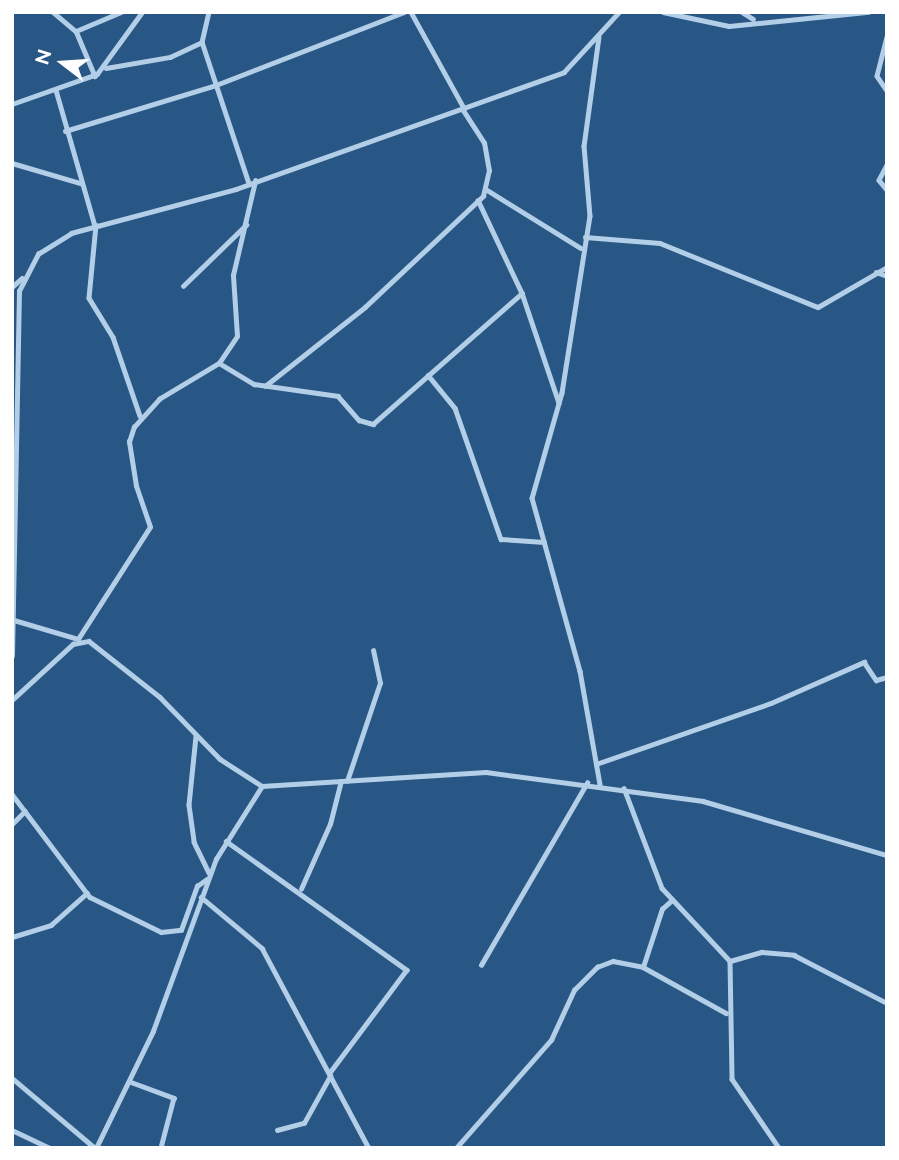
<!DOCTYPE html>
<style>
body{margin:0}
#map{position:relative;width:899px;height:1160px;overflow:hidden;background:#285685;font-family:Raleway,sans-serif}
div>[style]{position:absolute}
.minor>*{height:4.5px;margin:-2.25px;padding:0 2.25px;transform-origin:2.25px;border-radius:2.25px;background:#b3cee7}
span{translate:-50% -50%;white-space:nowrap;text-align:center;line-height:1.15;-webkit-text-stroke:5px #285685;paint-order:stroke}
.frame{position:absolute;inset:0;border:14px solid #fff;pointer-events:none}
.north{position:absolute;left:28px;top:28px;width:70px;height:70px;-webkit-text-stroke:5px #285685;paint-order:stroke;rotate:287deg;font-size:19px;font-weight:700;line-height:28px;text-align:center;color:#fff}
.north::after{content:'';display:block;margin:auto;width:24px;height:32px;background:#fff;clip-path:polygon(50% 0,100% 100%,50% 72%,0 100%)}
</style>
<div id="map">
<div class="minor">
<i style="left:53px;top:12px;width:30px;rotate:40deg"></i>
<i style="left:76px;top:31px;width:49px;rotate:67.1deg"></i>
<i style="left:209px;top:12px;width:31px;rotate:103deg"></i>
<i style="left:202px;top:42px;width:149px;rotate:71.6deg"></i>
<i style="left:411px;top:12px;width:110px;rotate:61.1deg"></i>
<i style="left:663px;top:12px;width:67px;rotate:12deg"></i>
<i style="left:729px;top:26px;width:140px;rotate:-5.8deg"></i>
<i style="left:742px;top:12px;width:13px;rotate:32deg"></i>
<i style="left:76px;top:31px;width:49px;rotate:-22.9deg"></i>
<i style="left:599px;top:37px;width:110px;rotate:97.8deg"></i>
<i style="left:584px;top:146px;width:70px;rotate:85.1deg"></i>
<i style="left:590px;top:216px;width:179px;rotate:99deg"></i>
<i style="left:562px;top:393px;width:109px;rotate:105.9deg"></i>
<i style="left:532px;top:498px;width:180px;rotate:74.5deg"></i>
<i style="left:580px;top:671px;width:116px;rotate:80deg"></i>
<i style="left:887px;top:37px;width:40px;rotate:104.4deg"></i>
<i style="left:877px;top:76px;width:18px;rotate:56deg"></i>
<i style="left:106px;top:68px;width:65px;rotate:-9.8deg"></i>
<i style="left:170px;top:57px;width:35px;rotate:-25deg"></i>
<i style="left:56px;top:90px;width:141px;rotate:74deg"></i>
<i style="left:12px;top:104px;width:90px;rotate:-19.4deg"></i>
<i style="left:97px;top:74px;width:77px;rotate:-54deg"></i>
<i style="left:65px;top:131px;width:158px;rotate:-16.9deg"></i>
<i style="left:216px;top:85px;width:202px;rotate:-21.2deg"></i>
<i style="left:12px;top:163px;width:71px;rotate:16.4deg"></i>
<i style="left:887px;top:165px;width:17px;rotate:118deg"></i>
<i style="left:879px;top:180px;width:13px;rotate:51deg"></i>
<i style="left:487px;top:190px;width:110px;rotate:31.7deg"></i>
<i style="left:478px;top:200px;width:103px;rotate:64.7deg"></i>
<i style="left:522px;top:293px;width:116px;rotate:71.4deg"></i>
<i style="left:96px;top:225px;width:73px;rotate:95.5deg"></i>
<i style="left:89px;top:298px;width:46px;rotate:58.4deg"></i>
<i style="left:113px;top:337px;width:83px;rotate:71.1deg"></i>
<i style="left:585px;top:237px;width:75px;rotate:4.6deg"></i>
<i style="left:660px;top:243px;width:170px;rotate:22.1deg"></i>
<i style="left:818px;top:307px;width:80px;rotate:-30.1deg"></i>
<i style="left:876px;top:272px;width:12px;rotate:20deg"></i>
<i style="left:183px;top:286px;width:88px;rotate:-44.1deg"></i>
<i style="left:12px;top:287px;width:13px;rotate:-42deg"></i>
<i style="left:219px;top:363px;width:41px;rotate:31deg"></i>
<i style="left:254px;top:384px;width:85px;rotate:8.1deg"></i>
<i style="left:338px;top:396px;width:32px;rotate:49deg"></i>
<i style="left:359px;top:420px;width:15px;rotate:16deg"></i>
<i style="left:373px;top:424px;width:198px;rotate:-41.3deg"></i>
<i style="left:428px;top:375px;width:43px;rotate:50.7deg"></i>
<i style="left:455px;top:408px;width:139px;rotate:70.7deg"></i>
<i style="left:501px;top:539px;width:43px;rotate:4deg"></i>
<i style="left:265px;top:386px;width:127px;rotate:-38.3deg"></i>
<i style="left:365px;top:307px;width:162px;rotate:-43.2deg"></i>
<i style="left:483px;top:196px;width:26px;rotate:-77deg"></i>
<i style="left:489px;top:171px;width:28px;rotate:-100deg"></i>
<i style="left:484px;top:143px;width:40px;rotate:-122.9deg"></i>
<i style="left:14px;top:620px;width:67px;rotate:16.5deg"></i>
<i style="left:78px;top:639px;width:133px;rotate:-57.3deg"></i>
<i style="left:150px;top:527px;width:43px;rotate:-108.9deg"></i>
<i style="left:136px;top:486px;width:45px;rotate:-99deg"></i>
<i style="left:129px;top:442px;width:16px;rotate:-72deg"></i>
<i style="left:134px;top:427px;width:38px;rotate:-48deg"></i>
<i style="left:159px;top:399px;width:70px;rotate:-31deg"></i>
<i style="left:219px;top:363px;width:32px;rotate:-56deg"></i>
<i style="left:237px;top:336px;width:61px;rotate:-93.8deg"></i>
<i style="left:233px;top:275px;width:97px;rotate:-76.8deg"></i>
<i style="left:12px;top:656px;width:365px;rotate:-88.9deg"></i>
<i style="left:19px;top:291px;width:42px;rotate:-62.8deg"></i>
<i style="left:38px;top:254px;width:39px;rotate:-32deg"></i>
<i style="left:71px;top:233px;width:171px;rotate:-14.9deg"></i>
<i style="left:236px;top:189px;width:348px;rotate:-19.6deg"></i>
<i style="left:564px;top:72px;width:81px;rotate:-47.5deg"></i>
<i style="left:12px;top:700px;width:83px;rotate:-42.6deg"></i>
<i style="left:73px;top:644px;width:16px;rotate:-11deg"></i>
<i style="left:89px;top:641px;width:90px;rotate:38.3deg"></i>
<i style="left:160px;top:697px;width:86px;rotate:45.9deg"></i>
<i style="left:220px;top:759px;width:50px;rotate:32.7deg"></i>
<i style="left:196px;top:736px;width:69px;rotate:95.8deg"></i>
<i style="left:189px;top:805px;width:37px;rotate:82deg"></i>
<i style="left:194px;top:842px;width:34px;rotate:64deg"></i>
<i style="left:596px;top:764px;width:185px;rotate:-19.2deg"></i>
<i style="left:771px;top:703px;width:102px;rotate:-23.8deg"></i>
<i style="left:864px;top:662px;width:22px;rotate:56deg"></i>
<i style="left:876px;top:680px;width:11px;rotate:-15deg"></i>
<i style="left:347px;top:781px;width:103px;rotate:-71.4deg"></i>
<i style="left:380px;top:683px;width:33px;rotate:-102deg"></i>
<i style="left:624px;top:788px;width:107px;rotate:69.2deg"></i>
<i style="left:662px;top:888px;width:100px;rotate:47deg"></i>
<i style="left:730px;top:961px;width:118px;rotate:89deg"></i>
<i style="left:732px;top:1079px;width:83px;rotate:55.7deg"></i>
<i style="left:12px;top:794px;width:129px;rotate:52.9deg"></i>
<i style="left:90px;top:897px;width:79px;rotate:26.2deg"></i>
<i style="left:161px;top:932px;width:20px;rotate:-6deg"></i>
<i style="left:181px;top:930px;width:47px;rotate:-70deg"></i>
<i style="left:197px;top:886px;width:12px;rotate:-35deg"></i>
<i style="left:12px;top:824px;width:18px;rotate:-45deg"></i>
<i style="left:226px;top:841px;width:222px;rotate:35.5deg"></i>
<i style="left:407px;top:970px;width:129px;rotate:126.8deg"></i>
<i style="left:301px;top:889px;width:71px;rotate:-66deg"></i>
<i style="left:330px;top:824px;width:44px;rotate:-75.7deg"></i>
<i style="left:201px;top:897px;width:80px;rotate:39.9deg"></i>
<i style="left:262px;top:948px;width:227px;rotate:61.9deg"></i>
<i style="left:12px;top:937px;width:41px;rotate:-17.1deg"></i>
<i style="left:51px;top:925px;width:48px;rotate:-41.6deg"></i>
<i style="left:730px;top:961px;width:33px;rotate:-16deg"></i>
<i style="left:762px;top:952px;width:32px;rotate:5deg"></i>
<i style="left:794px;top:955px;width:105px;rotate:27.3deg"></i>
<i style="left:481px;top:965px;width:211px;rotate:-59.8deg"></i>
<i style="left:643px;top:967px;width:61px;rotate:-71.9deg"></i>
<i style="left:662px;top:909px;width:12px;rotate:-42deg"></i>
<i style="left:12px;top:1078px;width:109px;rotate:40.1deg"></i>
<i style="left:131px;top:1082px;width:46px;rotate:20.4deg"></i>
<i style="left:174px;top:1098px;width:52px;rotate:104.6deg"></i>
<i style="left:12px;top:1130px;width:42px;rotate:25.3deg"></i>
<i style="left:277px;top:1130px;width:28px;rotate:-15deg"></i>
<i style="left:304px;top:1123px;width:54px;rotate:-61deg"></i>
<i style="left:96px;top:1148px;width:130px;rotate:-64deg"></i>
<i style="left:153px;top:1031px;width:183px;rotate:-69.9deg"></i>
<i style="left:216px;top:859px;width:86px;rotate:-57.8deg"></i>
<i style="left:262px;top:786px;width:224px;rotate:-3.6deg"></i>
<i style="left:486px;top:772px;width:219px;rotate:7.6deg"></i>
<i style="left:703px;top:801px;width:192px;rotate:16.4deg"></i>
<i style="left:456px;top:1148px;width:144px;rotate:-48.7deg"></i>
<i style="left:551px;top:1040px;width:55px;rotate:-65.3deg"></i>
<i style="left:574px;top:990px;width:33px;rotate:-45deg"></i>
<i style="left:597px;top:967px;width:17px;rotate:-21deg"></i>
<i style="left:613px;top:961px;width:31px;rotate:11deg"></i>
<i style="left:643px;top:967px;width:95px;rotate:29deg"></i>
</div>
<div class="frame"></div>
<div class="north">N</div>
</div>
